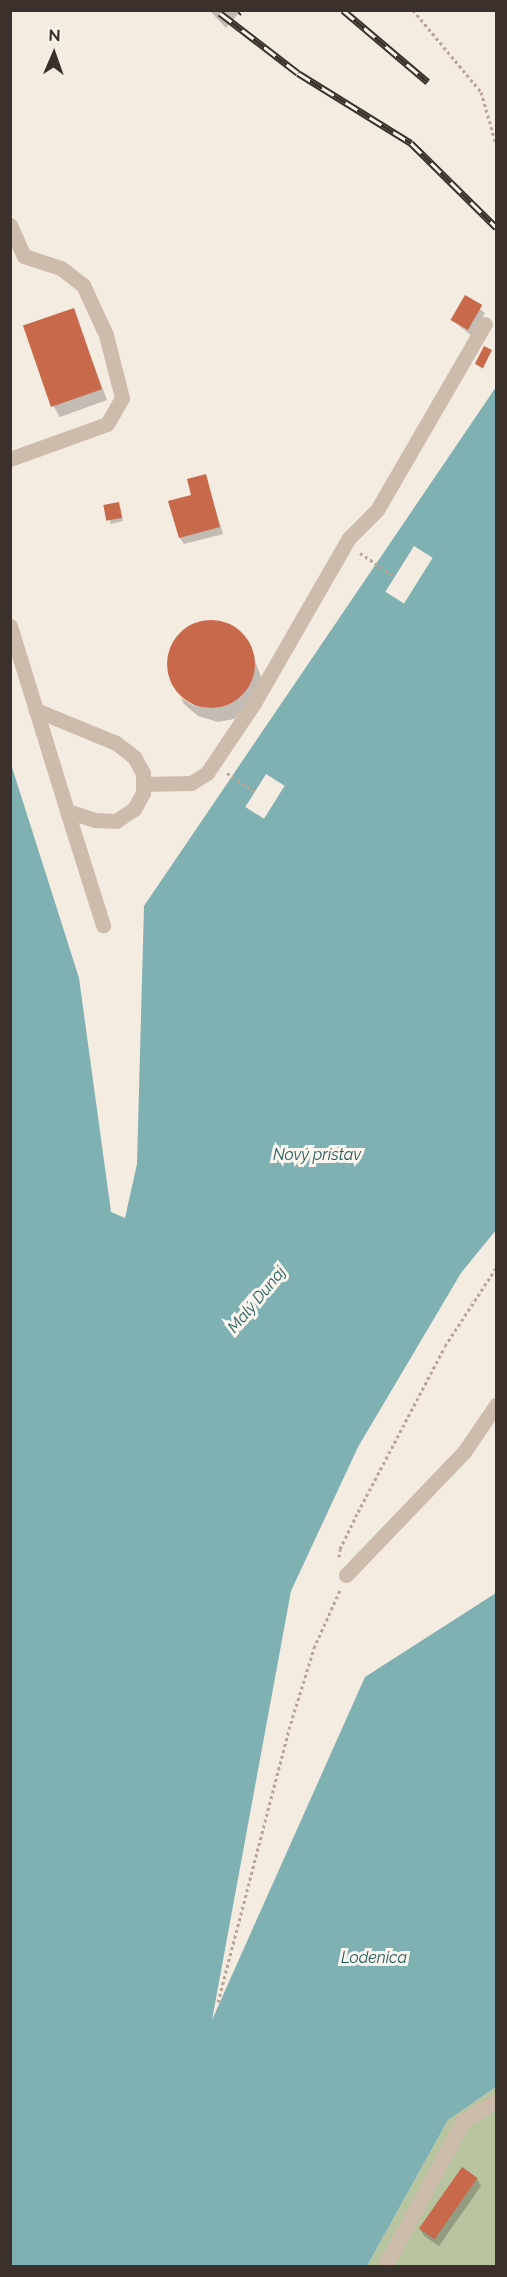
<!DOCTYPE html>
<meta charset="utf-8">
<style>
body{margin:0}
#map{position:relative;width:507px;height:2277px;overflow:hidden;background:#f4ebe1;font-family:Raleway,sans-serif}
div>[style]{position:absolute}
.green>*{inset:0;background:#b8c4a0}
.water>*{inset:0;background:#7fb0b2}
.pier>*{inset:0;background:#f4ebe1;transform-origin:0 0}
.shadow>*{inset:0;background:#0003}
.building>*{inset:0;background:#c8694b;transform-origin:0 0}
.round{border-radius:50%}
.path>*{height:3px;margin-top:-1.5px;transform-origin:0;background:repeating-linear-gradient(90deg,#b9a596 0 3px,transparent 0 6px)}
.minor>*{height:15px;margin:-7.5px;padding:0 7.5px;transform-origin:7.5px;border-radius:7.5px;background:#cdbbac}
.rail>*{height:7px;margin-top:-3.5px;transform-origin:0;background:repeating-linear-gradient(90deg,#fbf5ee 0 14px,#3b302b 0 28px);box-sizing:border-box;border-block:2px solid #3b302b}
span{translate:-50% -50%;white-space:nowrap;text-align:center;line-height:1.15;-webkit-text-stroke:6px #fbf5ee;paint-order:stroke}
.water-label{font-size:16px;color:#1f5a5e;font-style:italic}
.frame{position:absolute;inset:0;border:12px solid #3b302b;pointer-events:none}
.north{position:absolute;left:24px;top:24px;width:60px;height:60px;-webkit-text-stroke:4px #fbf5ee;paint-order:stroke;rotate:2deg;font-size:16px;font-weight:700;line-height:24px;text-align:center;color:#3b302b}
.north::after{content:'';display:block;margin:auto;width:21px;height:27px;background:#3b302b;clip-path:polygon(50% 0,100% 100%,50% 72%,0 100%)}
</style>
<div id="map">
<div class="green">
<i style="clip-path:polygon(496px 2087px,496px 2266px,367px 2266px,448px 2120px)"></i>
</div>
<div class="water">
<i style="clip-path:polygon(496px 387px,496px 1230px,461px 1273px,358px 1447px,291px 1591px,212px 2020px,365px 1677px,496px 1593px,496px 2087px,448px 2120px,367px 2266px,11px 2266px,10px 761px,79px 978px,111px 1212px,125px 1218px,137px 1164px,144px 906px)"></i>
</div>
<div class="pier">
<i style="left:414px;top:546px;width:22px;height:54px;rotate:32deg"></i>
<i style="left:266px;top:774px;width:22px;height:39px;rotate:32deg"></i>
</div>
<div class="shadow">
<i style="clip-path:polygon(209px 10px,237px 10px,239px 13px,226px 28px)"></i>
<i style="clip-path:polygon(465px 297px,485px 313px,472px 336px,452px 320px)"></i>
<i style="clip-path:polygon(73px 309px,107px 400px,60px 417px,54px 407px)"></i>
<i style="clip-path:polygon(490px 351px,483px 369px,478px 366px,476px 363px)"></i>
<i style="clip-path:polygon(211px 495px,223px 534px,184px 544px,180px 538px,193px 496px)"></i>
<i style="clip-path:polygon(105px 507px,120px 507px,123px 521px,111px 524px)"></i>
<i style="clip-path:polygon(217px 622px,233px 628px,248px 643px,262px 679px,258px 696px,234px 719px,218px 722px,198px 716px,184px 704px,181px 698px,196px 707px,176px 689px,169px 676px,170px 651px,186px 629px,200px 623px)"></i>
<i style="clip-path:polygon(477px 2179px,481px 2186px,439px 2246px,424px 2236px,420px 2229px)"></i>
</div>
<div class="building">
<i style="left:465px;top:295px;width:20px;height:29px;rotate:30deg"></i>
<i style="left:74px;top:308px;width:86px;height:54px;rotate:71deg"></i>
<i style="left:484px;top:346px;width:9px;height:20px;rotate:27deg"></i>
<i style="clip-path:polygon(206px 474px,220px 527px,179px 538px,168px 501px,191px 495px,187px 479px)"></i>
<i style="left:119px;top:502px;width:16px;height:16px;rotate:79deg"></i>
<i class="round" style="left:167px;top:620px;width:88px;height:88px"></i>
<i style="left:462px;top:2167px;width:19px;height:75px;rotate:35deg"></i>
</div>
<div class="path">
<i style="left:413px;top:10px;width:107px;rotate:50.3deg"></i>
<i style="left:481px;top:92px;width:54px;rotate:73.9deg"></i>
<i style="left:360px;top:553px;width:41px;rotate:34.1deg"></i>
<i style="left:227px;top:773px;width:34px;rotate:34deg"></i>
<i style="left:339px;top:1557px;width:8px;rotate:-83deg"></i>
<i style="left:340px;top:1549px;width:41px;rotate:-64.1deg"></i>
<i style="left:358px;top:1512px;width:187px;rotate:-62.3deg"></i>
<i style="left:445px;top:1346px;width:93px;rotate:-56.8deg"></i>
<i style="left:218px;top:2002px;width:282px;rotate:-75.4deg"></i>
<i style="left:289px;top:1729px;width:85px;rotate:-72.8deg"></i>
<i style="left:314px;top:1648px;width:64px;rotate:-65.9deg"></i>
</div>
<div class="minor">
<i style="left:10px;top:225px;width:34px;rotate:66deg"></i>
<i style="left:24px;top:256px;width:39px;rotate:18deg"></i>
<i style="left:61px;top:268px;width:28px;rotate:38deg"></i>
<i style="left:83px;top:285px;width:55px;rotate:65.3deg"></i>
<i style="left:106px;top:335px;width:65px;rotate:75.7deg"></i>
<i style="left:122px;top:398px;width:30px;rotate:120deg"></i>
<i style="left:107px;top:424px;width:103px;rotate:160.2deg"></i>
<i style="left:10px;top:626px;width:88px;rotate:72.8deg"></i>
<i style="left:36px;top:710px;width:106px;rotate:72.9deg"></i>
<i style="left:67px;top:811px;width:29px;rotate:18deg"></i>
<i style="left:95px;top:820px;width:21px;rotate:3deg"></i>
<i style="left:116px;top:821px;width:22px;rotate:-34deg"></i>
<i style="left:134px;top:809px;width:18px;rotate:-61deg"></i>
<i style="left:143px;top:793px;width:20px;rotate:-90deg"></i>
<i style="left:143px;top:773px;width:18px;rotate:-119deg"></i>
<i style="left:134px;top:757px;width:23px;rotate:-142deg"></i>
<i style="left:116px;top:743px;width:87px;rotate:-157.6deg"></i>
<i style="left:143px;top:784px;width:48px;rotate:-1.2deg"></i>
<i style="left:191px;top:783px;width:19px;rotate:-32deg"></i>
<i style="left:207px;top:773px;width:84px;rotate:-56.1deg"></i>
<i style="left:254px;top:703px;width:190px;rotate:-60.1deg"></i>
<i style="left:349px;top:538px;width:40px;rotate:-45deg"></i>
<i style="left:377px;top:510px;width:215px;rotate:-59.9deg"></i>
<i style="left:67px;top:811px;width:120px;rotate:72.5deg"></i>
<i style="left:346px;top:1575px;width:170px;rotate:-46.2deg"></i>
<i style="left:464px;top:1452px;width:57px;rotate:-55.8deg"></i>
<i style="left:385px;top:2266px;width:165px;rotate:-61.7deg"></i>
<i style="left:463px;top:2121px;width:39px;rotate:-31deg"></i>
</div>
<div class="rail">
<i style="left:240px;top:10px;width:4px;rotate:45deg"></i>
<i style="left:343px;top:10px;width:111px;rotate:40.3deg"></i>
<i style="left:220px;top:13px;width:98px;rotate:37.6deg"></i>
<i style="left:298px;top:73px;width:133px;rotate:31.8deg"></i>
<i style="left:411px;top:143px;width:120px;rotate:44.7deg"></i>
</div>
<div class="water-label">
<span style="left:317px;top:1155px">Nový prístav</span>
<span style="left:257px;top:1300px;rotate:-50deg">Malý Dunaj</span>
<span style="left:374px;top:1958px">Lodenica</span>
</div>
<div class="frame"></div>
<div class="north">N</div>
</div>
